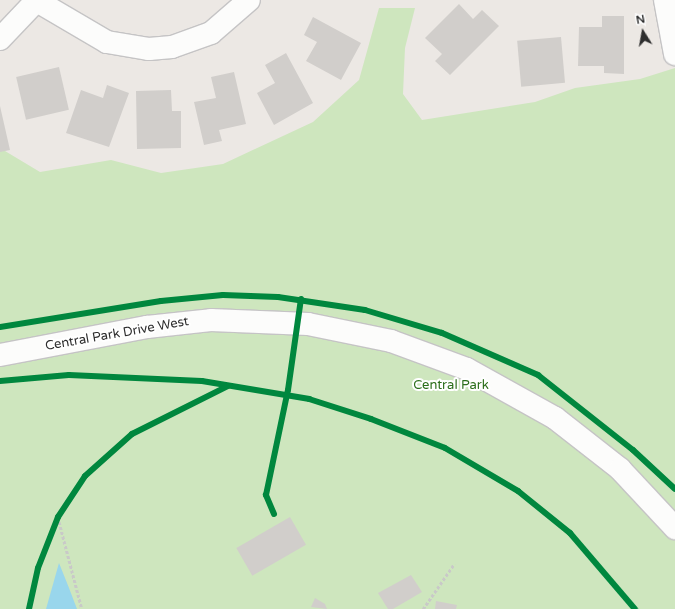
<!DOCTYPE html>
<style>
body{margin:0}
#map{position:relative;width:675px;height:609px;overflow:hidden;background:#ece8e4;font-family:"Varela Round",sans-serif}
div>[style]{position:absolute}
.green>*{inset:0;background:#cee6be}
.water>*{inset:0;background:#99d6ec}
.building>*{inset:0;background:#d1cecb;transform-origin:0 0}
.path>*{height:2.5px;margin-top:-1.25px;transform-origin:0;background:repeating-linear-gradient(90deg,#c9c9c8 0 3px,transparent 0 5px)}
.roads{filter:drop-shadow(1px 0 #c5c4c5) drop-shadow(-1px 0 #c5c4c5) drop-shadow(0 1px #c5c4c5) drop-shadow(0 -1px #c5c4c5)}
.minor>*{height:22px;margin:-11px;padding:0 11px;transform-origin:11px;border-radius:11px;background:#fcfcfb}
.cycleway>*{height:6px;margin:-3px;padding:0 3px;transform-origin:3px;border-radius:3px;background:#00873e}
span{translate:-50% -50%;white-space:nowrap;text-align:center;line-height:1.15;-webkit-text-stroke:4px #fff;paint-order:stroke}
.street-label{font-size:13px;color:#2e2e2e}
.park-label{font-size:13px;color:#2c6e1b}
.north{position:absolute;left:623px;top:12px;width:40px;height:40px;-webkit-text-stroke:3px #fff;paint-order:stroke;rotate:349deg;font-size:11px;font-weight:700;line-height:16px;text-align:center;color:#2e2e2e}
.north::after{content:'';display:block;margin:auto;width:14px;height:18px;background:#2e2e2e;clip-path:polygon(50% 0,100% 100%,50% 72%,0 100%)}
</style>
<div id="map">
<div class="green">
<i style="clip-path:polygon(379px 8px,415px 8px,405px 48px,403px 94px,422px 120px,535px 102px,575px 88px,640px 79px,675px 68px,675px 609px,0 609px,0 148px,40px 172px,111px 160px,161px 173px,223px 164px,313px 122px,359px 80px)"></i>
</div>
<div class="water">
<i style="clip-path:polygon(59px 563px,69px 588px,77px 609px,46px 609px)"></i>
</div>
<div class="building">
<i style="clip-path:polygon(459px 4px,473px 19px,482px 10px,499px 26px,450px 75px,435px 61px,442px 54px,425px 38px)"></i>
<i style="clip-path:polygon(602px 16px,624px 16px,624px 74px,604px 73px,604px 66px,578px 66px,579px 27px,602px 27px)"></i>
<i style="clip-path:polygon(313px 17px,361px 43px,341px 80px,306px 61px,317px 42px,304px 35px)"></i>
<i style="left:561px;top:37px;width:46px;height:44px;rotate:85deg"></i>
<i style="clip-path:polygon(286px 53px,313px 103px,274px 125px,257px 93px,275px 83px,265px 65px)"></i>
<i style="left:59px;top:67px;width:44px;height:44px;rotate:77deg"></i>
<i style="clip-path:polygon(234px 72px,246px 124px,219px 130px,222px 141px,204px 145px,194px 102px,216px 98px,211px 77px)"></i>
<i style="clip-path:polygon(107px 85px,129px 93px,109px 147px,66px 133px,81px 90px,103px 98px)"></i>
<i style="clip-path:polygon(171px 90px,172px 111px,181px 111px,181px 148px,137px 149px,136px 91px)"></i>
<i style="clip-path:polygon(0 106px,10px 150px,0 152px)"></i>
<i style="left:290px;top:517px;width:32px;height:62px;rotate:60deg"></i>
<i style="clip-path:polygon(411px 575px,422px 592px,393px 609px,388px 609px,378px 593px)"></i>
<i style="clip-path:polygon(315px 598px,325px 604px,327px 609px,311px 607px)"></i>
<i style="clip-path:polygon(436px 601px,457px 605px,456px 609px,435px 609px)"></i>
</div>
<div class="path">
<i style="left:58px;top:517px;width:95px;rotate:75.4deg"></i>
<i style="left:423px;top:609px;width:55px;rotate:-55.4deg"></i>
</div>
<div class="roads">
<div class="minor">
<i style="left:665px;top:0;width:55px;rotate:79.5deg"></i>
<i style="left:37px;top:1px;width:81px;rotate:30.4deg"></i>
<i style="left:107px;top:42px;width:43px;rotate:9.5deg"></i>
<i style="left:149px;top:49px;width:23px;rotate:-5deg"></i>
<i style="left:172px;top:47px;width:41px;rotate:-19.7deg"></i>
<i style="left:211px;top:33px;width:50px;rotate:-41deg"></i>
<i style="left:0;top:39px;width:54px;rotate:-46.5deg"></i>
<i style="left:0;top:355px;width:150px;rotate:-10.8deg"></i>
<i style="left:147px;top:327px;width:64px;rotate:-6.2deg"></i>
<i style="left:211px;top:320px;width:97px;rotate:2.4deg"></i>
<i style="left:308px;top:324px;width:85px;rotate:11.6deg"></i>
<i style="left:391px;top:341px;width:81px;rotate:20.2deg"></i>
<i style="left:467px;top:369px;width:101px;rotate:29.1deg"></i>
<i style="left:555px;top:418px;width:83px;rotate:38.1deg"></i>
<i style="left:620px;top:469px;width:81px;rotate:47deg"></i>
</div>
</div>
<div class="cycleway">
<i style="left:0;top:327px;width:163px;rotate:-9.2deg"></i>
<i style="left:161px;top:301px;width:62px;rotate:-5.5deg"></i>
<i style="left:223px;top:295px;width:55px;rotate:2.1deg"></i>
<i style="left:278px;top:297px;width:88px;rotate:8.5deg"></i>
<i style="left:365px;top:310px;width:80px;rotate:16.6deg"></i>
<i style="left:442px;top:333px;width:105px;rotate:23.6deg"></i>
<i style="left:538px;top:375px;width:121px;rotate:38.3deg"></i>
<i style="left:633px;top:450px;width:57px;rotate:42.9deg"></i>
<i style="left:0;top:381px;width:69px;rotate:-5deg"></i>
<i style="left:69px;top:375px;width:133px;rotate:2.6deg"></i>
<i style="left:202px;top:381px;width:109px;rotate:9.5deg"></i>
<i style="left:309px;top:399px;width:65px;rotate:17.9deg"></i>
<i style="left:371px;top:419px;width:79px;rotate:21.4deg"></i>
<i style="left:445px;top:448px;width:85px;rotate:30.5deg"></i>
<i style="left:518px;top:491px;width:67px;rotate:38.9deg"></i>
<i style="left:570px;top:533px;width:100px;rotate:49.5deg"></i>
<i style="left:274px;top:514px;width:21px;rotate:-113deg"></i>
<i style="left:266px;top:495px;width:107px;rotate:-78.2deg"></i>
<i style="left:288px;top:390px;width:92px;rotate:-81.9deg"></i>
<i style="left:29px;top:609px;width:42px;rotate:-77.6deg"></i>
<i style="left:38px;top:568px;width:55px;rotate:-68.6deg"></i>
<i style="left:58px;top:517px;width:49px;rotate:-56.6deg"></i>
<i style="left:85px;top:476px;width:63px;rotate:-41.8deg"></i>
<i style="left:132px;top:434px;width:107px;rotate:-26.6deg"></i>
</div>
<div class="street-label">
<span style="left:117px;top:334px;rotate:-10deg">Central Park Drive West</span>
</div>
<div class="park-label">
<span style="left:451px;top:385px">Central Park</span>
</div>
<div class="north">N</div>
</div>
